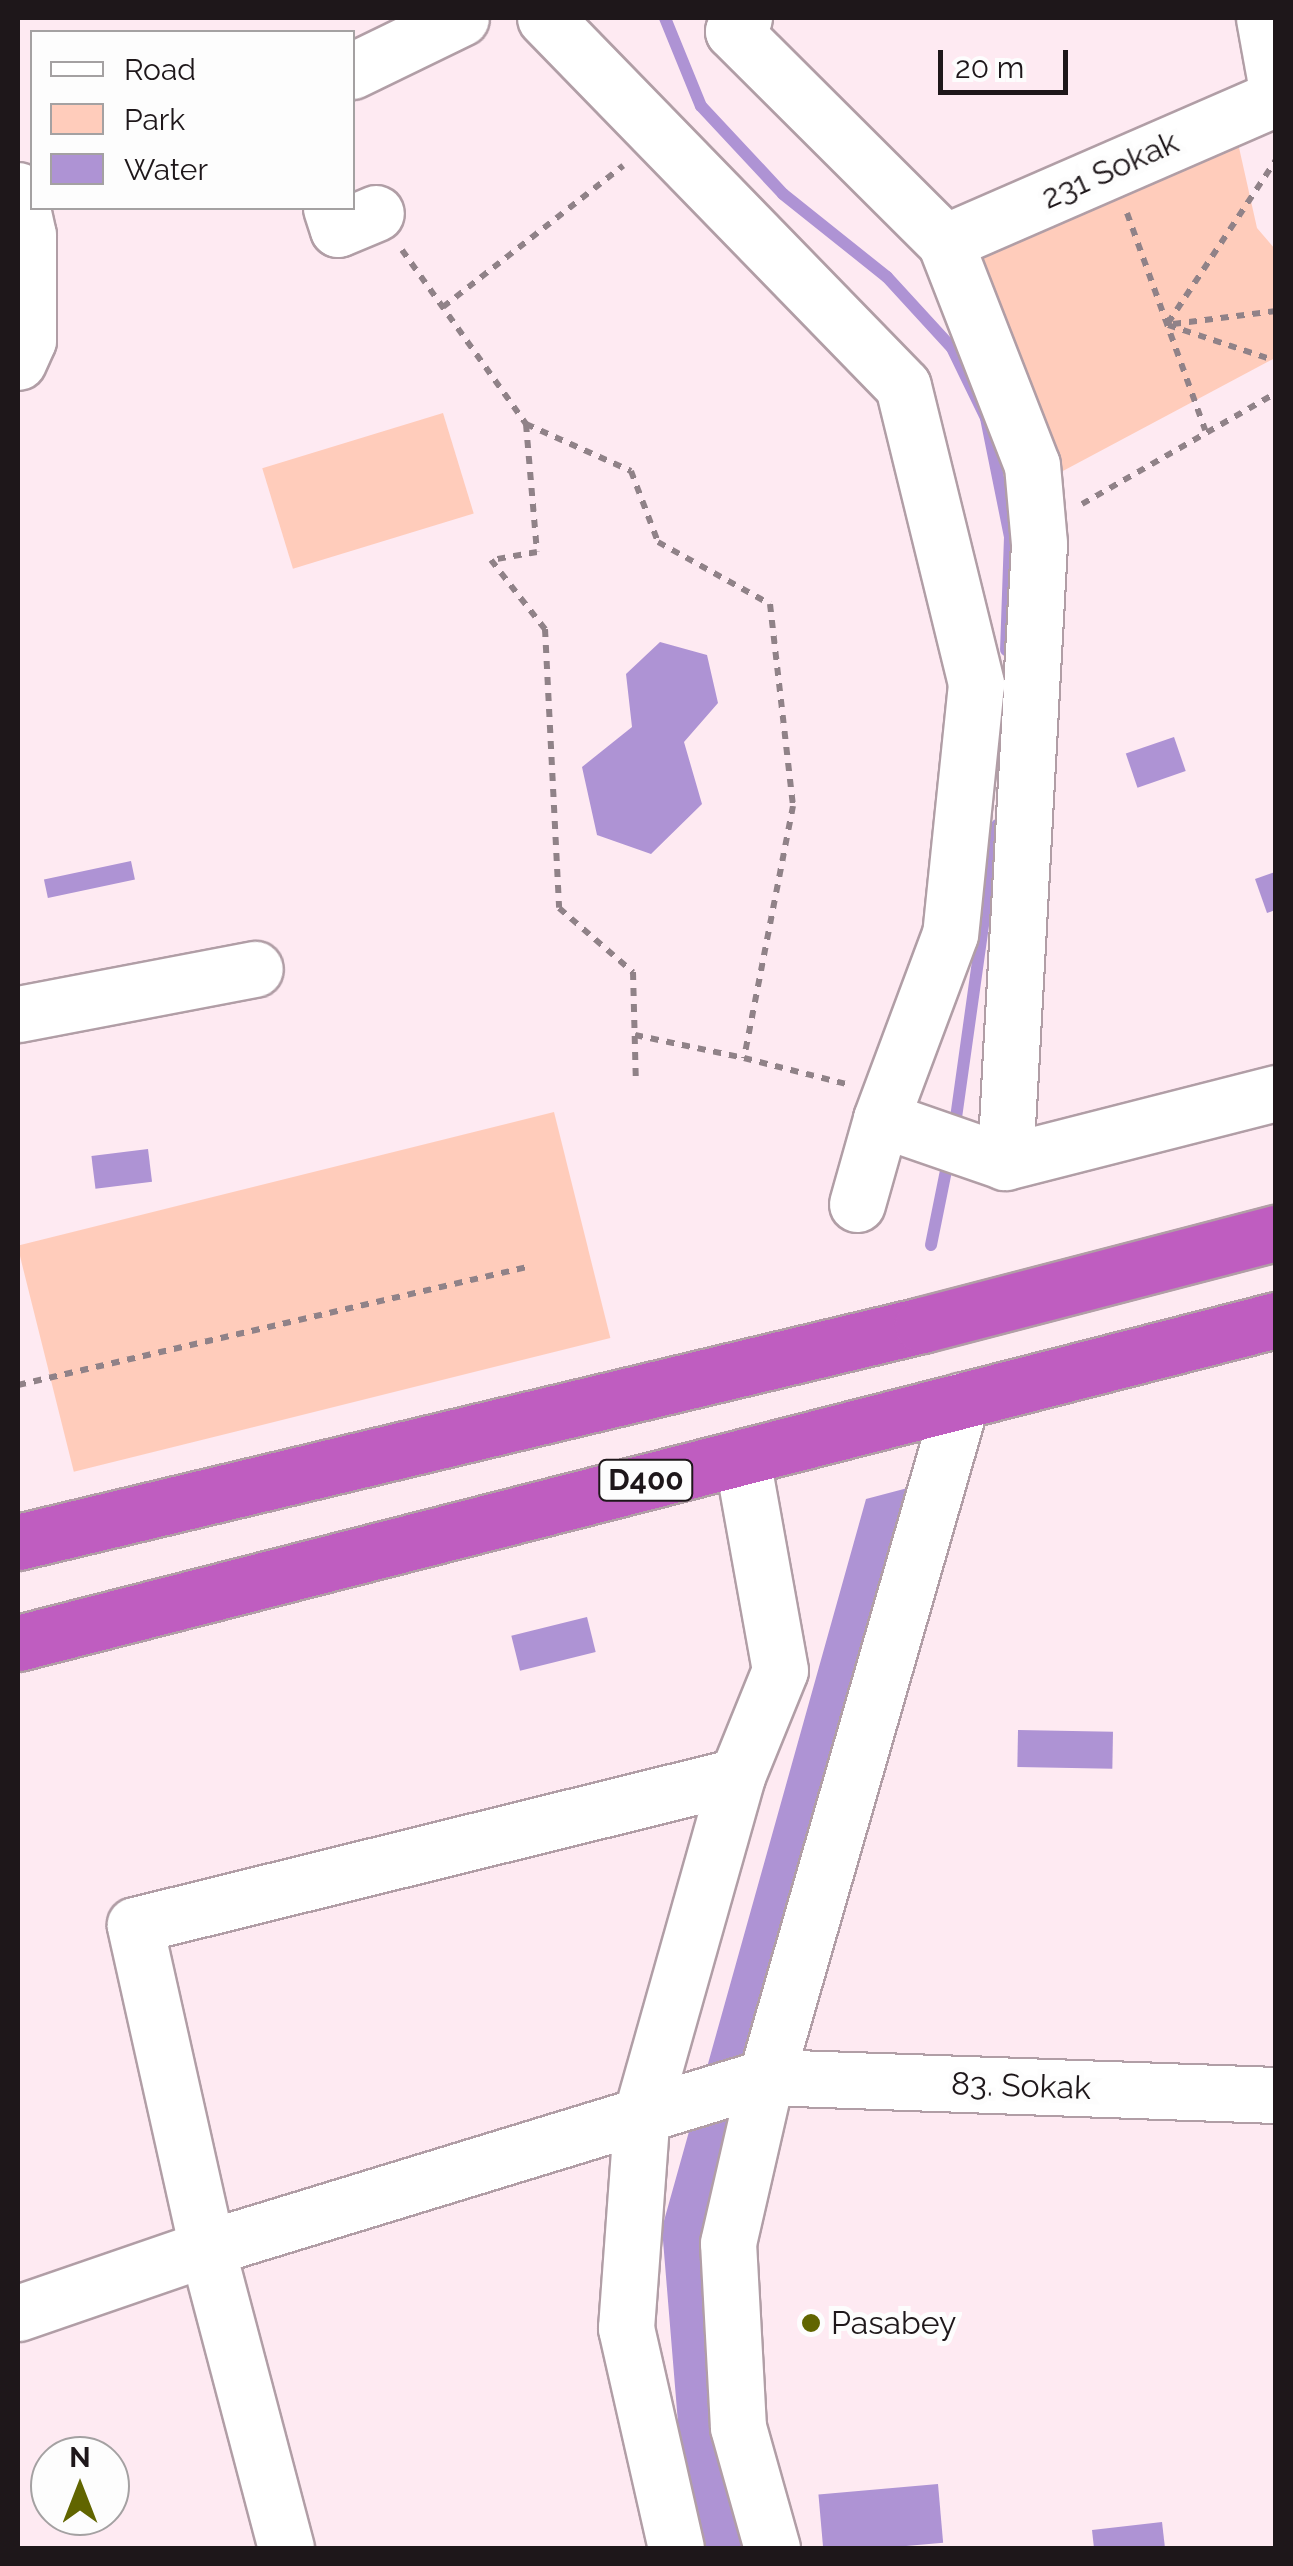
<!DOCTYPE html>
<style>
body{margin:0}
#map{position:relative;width:1293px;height:2566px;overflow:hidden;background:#feeaf2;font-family:Raleway,sans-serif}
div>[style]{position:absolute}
.green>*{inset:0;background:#fcb;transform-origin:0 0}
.water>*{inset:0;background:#ae93d4;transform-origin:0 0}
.stream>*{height:12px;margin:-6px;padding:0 6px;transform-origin:6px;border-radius:6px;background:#ae93d4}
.path>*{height:6px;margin-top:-3px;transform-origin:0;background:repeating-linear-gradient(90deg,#908288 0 8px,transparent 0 16px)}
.roads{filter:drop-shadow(2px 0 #b19ea6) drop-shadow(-2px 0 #b19ea6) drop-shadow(0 2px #b19ea6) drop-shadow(0 -2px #b19ea6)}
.minor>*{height:55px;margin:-27.5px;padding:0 27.5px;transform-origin:27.5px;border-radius:27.5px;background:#fff}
.highway>*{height:55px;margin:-27.5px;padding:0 27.5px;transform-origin:27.5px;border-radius:27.5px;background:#bf5dc0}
.dots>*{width:28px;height:28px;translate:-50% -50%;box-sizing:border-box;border:5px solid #fdfdfd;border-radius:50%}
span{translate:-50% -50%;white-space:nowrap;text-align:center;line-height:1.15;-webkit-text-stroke:10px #fdfdfd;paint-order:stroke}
.shield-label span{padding:2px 8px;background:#fdfdfd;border:2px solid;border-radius:8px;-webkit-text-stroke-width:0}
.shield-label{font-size:30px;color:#1e171a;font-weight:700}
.street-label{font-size:32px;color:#1e171a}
.poi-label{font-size:32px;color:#1e171a}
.left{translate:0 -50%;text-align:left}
.frame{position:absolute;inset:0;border:20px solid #1e171a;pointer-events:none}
.legend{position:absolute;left:30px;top:30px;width:325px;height:180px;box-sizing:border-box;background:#fdfdfd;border:2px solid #a4a1a2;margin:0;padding:12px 18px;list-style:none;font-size:30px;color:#1e171a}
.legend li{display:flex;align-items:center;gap:20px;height:50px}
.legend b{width:50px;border:2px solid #a4a1a2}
.north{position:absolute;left:30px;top:2436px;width:100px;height:100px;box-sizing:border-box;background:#fdfdfd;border:2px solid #a4a1a2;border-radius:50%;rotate:0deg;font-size:28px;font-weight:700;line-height:40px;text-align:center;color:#1e171a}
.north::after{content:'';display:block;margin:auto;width:35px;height:45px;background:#616500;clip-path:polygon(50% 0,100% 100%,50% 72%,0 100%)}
.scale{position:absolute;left:938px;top:50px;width:130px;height:45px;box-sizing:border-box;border:5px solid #1e171a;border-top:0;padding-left:12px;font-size:30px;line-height:35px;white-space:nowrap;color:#1e171a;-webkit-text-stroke:8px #fdfdfd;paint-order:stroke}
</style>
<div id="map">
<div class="green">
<i style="clip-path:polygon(1238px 143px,1257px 228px,1275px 249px,1275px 358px,1061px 472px,976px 250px)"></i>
<i style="left:443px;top:413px;width:105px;height:189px;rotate:73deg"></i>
<i style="left:554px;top:1112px;width:233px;height:553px;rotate:76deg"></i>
</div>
<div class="water">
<i style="clip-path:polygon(660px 642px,707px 655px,718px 703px,684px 742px,702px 804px,651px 854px,597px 835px,582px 767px,632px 727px,626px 674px)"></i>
<i style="left:1174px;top:737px;width:36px;height:51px;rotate:71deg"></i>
<i style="left:131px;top:861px;width:19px;height:89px;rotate:78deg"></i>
<i style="clip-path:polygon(1275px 872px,1275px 910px,1267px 913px,1255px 879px)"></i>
<i style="left:148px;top:1149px;width:33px;height:57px;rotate:83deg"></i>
<i style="clip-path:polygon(919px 1485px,703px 2227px,716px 2421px,748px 2548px,706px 2548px,679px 2435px,662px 2228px,866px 1499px)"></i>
<i style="left:587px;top:1617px;width:36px;height:78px;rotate:76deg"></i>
<i style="left:1018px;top:1730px;width:95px;height:37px;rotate:1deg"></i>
<i style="left:938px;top:2484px;width:59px;height:120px;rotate:85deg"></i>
<i style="clip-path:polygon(1162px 2522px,1165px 2548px,1094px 2548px,1092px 2530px)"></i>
</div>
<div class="stream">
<i style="left:665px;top:18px;width:95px;rotate:67.8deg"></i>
<i style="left:701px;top:106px;width:120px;rotate:47deg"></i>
<i style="left:783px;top:194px;width:133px;rotate:38.6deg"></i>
<i style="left:887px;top:277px;width:96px;rotate:47.5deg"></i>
<i style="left:952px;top:348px;width:78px;rotate:64.1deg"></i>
<i style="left:986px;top:418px;width:121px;rotate:78.6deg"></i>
<i style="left:1010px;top:537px;width:113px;rotate:92deg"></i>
<i style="left:954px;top:1132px;width:310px;rotate:-82deg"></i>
<i style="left:931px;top:1245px;width:91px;rotate:-78.6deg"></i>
</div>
<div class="path">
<i style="left:1127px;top:213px;width:231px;rotate:70.2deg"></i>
<i style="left:402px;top:250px;width:214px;rotate:54.5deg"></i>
<i style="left:526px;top:424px;width:115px;rotate:24.1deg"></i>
<i style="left:631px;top:471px;width:76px;rotate:69.2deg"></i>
<i style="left:658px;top:542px;width:128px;rotate:29deg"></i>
<i style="left:770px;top:604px;width:203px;rotate:83.5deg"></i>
<i style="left:793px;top:806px;width:257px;rotate:101deg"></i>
<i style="left:744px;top:1058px;width:105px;rotate:14.3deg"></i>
<i style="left:443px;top:307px;width:229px;rotate:-38.1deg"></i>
<i style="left:1168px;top:323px;width:196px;rotate:-56.5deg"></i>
<i style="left:1173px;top:324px;width:104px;rotate:-7.2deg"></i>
<i style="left:1168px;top:325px;width:114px;rotate:18.4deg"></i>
<i style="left:526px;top:424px;width:128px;rotate:85.1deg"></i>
<i style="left:537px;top:552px;width:47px;rotate:170.1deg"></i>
<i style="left:491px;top:560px;width:88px;rotate:52deg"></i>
<i style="left:545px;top:629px;width:279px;rotate:87.1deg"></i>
<i style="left:559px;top:908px;width:98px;rotate:40.9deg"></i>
<i style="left:633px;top:972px;width:112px;rotate:88.5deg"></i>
<i style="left:1082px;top:504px;width:224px;rotate:-29.8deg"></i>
<i style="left:635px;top:1035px;width:111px;rotate:11.9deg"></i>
<i style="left:18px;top:1385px;width:522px;rotate:-13.05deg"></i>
</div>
<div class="roads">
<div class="minor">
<i style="left:545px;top:18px;width:513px;rotate:45.79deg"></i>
<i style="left:903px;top:386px;width:307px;rotate:76.2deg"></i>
<i style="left:976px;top:684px;width:251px;rotate:95.9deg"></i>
<i style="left:950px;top:934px;width:197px;rotate:110.5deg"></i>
<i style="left:881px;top:1119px;width:131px;rotate:19.1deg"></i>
<i style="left:744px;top:18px;width:17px;rotate:130deg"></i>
<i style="left:733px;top:31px;width:299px;rotate:44.9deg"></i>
<i style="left:945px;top:242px;width:239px;rotate:68.7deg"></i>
<i style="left:1032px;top:465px;width:79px;rotate:84.9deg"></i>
<i style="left:1039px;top:544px;width:619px;rotate:93.15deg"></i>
<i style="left:1005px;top:1162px;width:280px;rotate:-14.3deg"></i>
<i style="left:1264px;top:18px;width:67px;rotate:79.7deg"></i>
<i style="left:352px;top:71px;width:121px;rotate:-25.9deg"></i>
<i style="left:18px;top:190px;width:46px;rotate:77.5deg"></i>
<i style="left:28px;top:235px;width:105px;rotate:90deg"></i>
<i style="left:28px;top:340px;width:24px;rotate:114deg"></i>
<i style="left:331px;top:208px;width:22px;rotate:72deg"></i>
<i style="left:338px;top:229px;width:41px;rotate:-22.8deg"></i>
<i style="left:945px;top:242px;width:361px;rotate:-23.5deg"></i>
<i style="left:18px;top:1014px;width:241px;rotate:-10.8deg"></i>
<i style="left:857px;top:1204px;width:88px;rotate:-74.2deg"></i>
<i style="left:18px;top:2313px;width:200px;rotate:-19deg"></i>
<i style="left:207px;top:2248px;width:585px;rotate:-17.01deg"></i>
<i style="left:766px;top:2077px;width:510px;rotate:2.02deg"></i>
<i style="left:286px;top:2548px;width:310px;rotate:-104.8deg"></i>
<i style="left:207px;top:2248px;width:331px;rotate:-102.6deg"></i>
<i style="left:135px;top:1925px;width:620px;rotate:-13.9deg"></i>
<i style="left:676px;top:2548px;width:226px;rotate:-102.8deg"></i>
<i style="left:626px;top:2328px;width:217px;rotate:-85.8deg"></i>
<i style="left:642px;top:2112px;width:349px;rotate:-74.2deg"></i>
<i style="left:737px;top:1776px;width:114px;rotate:-67.9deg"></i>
<i style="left:780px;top:1670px;width:214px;rotate:-100.2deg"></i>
<i style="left:772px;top:2548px;width:126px;rotate:-105.7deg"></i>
<i style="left:738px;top:2427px;width:184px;rotate:-93.1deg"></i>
<i style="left:728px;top:2243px;width:170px;rotate:-77.1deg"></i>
<i style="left:766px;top:2077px;width:704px;rotate:-73.91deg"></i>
</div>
<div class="highway">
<i style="left:18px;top:1542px;width:930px;rotate:-13.5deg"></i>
<i style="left:922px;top:1325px;width:366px;rotate:-14.6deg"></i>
<i style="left:18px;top:1643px;width:1299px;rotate:-14.4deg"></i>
</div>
</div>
<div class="dots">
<i style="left:811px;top:2323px;background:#616500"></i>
</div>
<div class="shield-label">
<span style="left:646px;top:1480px">D400</span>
</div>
<div class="street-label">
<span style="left:1110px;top:170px;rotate:-24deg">231 Sokak</span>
<span style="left:1021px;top:2086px;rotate:2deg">83. Sokak</span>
</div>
<div class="poi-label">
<span class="left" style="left:831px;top:2323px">Pasabey</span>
</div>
<div class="frame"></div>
<ul class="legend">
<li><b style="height:12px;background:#fff"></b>Road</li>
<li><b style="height:28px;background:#fcb"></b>Park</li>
<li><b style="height:28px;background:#ae93d4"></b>Water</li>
</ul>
<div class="north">N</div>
<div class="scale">20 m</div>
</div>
